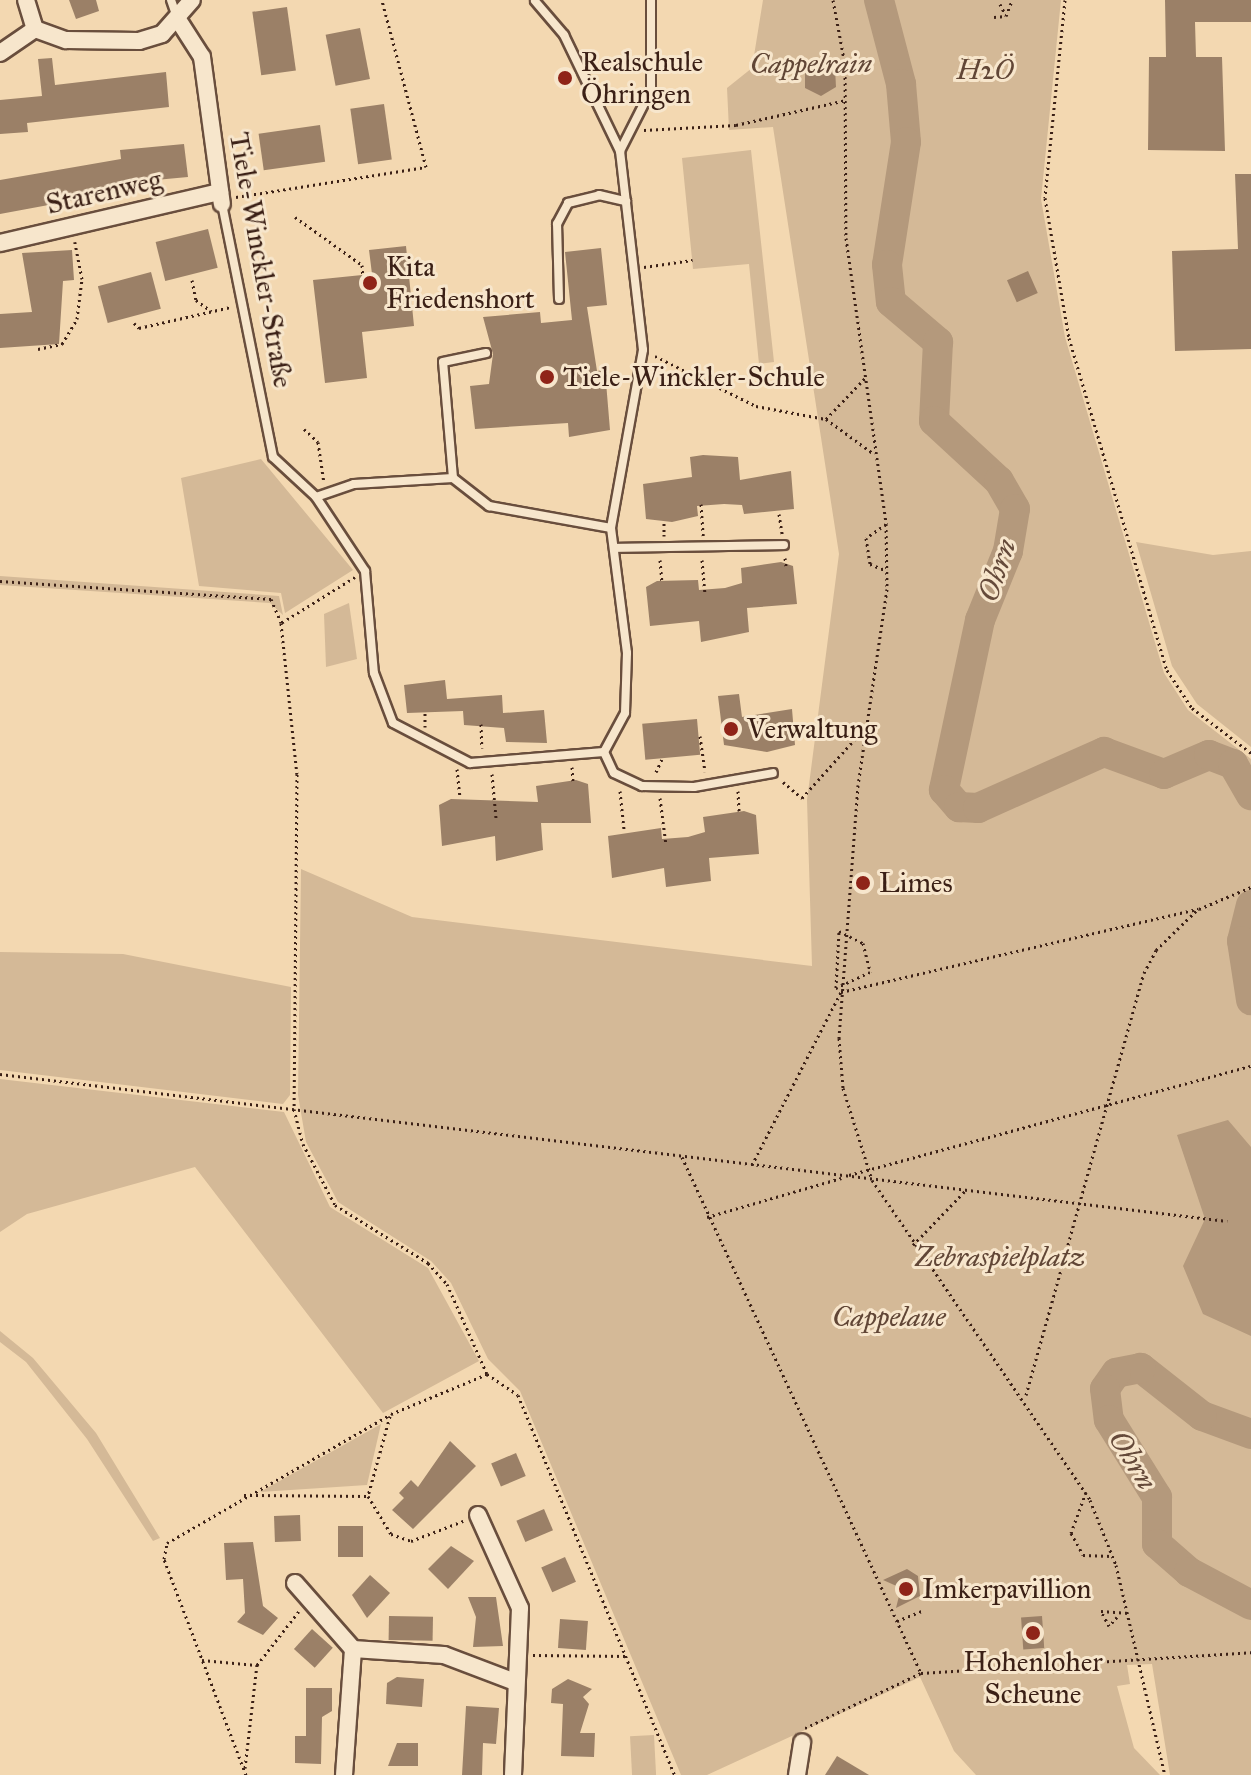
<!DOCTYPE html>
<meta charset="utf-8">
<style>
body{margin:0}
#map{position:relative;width:1251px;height:1775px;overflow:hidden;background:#f3d8b1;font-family:"IM FELL Great Primer",serif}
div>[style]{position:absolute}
.green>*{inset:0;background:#d4b997;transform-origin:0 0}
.water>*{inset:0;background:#b4997c}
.river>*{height:30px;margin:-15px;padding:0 15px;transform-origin:15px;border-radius:15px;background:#b4997c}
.building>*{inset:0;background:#9b8067;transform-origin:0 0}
.path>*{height:3px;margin-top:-1.5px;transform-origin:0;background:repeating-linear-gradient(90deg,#3b2016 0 2px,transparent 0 6px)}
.roads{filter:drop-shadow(2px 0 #694e3d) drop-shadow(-2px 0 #694e3d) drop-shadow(0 2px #694e3d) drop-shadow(0 -2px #694e3d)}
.lane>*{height:8px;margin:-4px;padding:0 4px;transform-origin:4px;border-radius:4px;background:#f7e6cc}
.street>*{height:16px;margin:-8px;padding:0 8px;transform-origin:8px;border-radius:8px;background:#f7e6cc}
.dots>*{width:22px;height:22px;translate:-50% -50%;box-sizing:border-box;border:4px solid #f7e6cc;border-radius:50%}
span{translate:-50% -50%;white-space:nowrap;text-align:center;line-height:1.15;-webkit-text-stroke:6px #f7e6cc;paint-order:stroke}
.poi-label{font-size:28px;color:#3b2016}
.left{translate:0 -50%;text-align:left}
.park-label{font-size:28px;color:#614636;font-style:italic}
.street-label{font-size:28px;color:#3b2016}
.water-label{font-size:30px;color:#654a3a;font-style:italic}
</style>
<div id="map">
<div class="green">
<i style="clip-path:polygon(763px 0,1061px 0,1041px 199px,1065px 337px,1164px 673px,1188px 710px,1251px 759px,1251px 1775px,1170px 1775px,1152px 1664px,1127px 1665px,1130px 1684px,1117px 1686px,1134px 1748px,1160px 1775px,976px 1775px,954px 1751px,920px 1677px,707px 1775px,681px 1775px,520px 1391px,488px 1359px,451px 1283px,431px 1261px,338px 1202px,306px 1142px,298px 1095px,301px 869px,412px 917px,812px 966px,807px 800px,839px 554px,773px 127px,729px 130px,727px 88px,752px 68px)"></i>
<i style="clip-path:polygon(751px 150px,774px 362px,759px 364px,749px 264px,693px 269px,682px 158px)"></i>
<i style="clip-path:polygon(261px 459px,353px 570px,285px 613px,281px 593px,199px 586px,181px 478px)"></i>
<i style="clip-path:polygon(1136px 542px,1213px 555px,1251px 551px,1251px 747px,1197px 704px,1172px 666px)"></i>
<i style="clip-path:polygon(0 576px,279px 596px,283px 615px,270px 603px,0 585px)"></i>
<i style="clip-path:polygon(349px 603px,357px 659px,326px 667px,324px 614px)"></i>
<i style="clip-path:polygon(0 952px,123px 954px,291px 987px,290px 1095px,283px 1104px,0 1070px)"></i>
<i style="clip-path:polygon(0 1079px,284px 1112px,330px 1207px,428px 1268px,479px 1361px,383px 1413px,195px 1167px,27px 1214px,0 1232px)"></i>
<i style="clip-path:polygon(0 1331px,33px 1358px,96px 1433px,160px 1538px,153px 1541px,87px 1439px,26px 1362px,0 1342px)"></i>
<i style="clip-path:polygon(381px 1424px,367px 1485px,260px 1492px)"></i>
<i style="left:654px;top:1735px;width:40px;height:24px;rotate:87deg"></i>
</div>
<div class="water">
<i style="clip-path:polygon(1228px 1120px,1251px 1147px,1251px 1336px,1203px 1314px,1183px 1266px,1205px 1219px,1177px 1135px)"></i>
</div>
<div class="river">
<i style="left:879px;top:0;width:87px;rotate:75.3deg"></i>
<i style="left:901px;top:84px;width:58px;rotate:85.1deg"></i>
<i style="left:906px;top:142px;width:124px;rotate:98.8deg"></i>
<i style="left:887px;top:265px;width:37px;rotate:84deg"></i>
<i style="left:891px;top:302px;width:62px;rotate:40.4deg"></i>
<i style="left:938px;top:342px;width:79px;rotate:92.9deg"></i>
<i style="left:934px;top:421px;width:88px;rotate:42.7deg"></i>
<i style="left:999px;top:481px;width:32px;rotate:60deg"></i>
<i style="left:1015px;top:509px;width:43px;rotate:99.5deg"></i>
<i style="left:1008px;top:551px;width:74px;rotate:112.1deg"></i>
<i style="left:980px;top:620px;width:174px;rotate:102deg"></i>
<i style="left:944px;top:790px;width:23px;rotate:49deg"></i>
<i style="left:959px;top:807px;width:19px;rotate:3deg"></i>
<i style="left:978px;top:808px;width:138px;rotate:-24deg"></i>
<i style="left:1104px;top:752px;width:64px;rotate:20.1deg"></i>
<i style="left:1164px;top:774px;width:49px;rotate:-22.9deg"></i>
<i style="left:1209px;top:755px;width:26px;rotate:21deg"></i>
<i style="left:1233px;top:764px;width:36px;rotate:60deg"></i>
<i style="left:1251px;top:905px;width:37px;rotate:104deg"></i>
<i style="left:1242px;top:941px;width:60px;rotate:81.3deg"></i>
<i style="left:1251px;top:1434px;width:52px;rotate:-159.8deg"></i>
<i style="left:1202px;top:1416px;width:78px;rotate:-141.8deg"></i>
<i style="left:1141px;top:1368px;width:25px;rotate:169deg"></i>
<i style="left:1116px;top:1373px;width:19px;rotate:125deg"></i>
<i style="left:1105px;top:1389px;width:31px;rotate:83deg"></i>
<i style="left:1109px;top:1420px;width:91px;rotate:58.1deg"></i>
<i style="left:1157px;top:1497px;width:47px;rotate:90deg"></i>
<i style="left:1157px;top:1544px;width:43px;rotate:41.2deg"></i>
<i style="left:1189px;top:1572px;width:70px;rotate:28deg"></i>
</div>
<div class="building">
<i style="clip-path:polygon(69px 0,96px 0,99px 11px,76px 19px)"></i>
<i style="clip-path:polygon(1165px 0,1251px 0,1251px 22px,1195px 22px,1196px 57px,1222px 57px,1225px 151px,1148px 150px,1149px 57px,1166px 57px)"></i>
<i style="left:287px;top:7px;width:64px;height:35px;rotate:82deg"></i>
<i style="left:360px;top:28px;width:52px;height:35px;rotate:79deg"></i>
<i style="clip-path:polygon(52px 58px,55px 85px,166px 72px,169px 107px,27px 123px,28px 132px,0 134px,0 100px,42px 96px,38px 59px)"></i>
<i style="clip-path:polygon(820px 61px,835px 69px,836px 87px,821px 96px,805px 88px,805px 70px)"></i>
<i style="left:384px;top:104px;width:56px;height:34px;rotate:82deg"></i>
<i style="left:320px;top:125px;width:37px;height:62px;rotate:82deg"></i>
<i style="clip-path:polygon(184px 144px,188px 177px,123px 183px,124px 191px,0 214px,0 180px,121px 159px,120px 150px)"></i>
<i style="clip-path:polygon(1235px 174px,1251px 174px,1251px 349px,1175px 351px,1172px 251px,1238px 249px)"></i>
<i style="left:208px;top:229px;width:40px;height:54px;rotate:76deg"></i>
<i style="clip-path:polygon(406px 246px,414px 326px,362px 332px,367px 378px,325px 383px,313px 280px,372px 274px,369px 250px)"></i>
<i style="clip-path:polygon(601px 248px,607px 305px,587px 307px,597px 371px,605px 370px,610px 430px,569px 437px,568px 423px,475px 429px,470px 386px,489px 384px,493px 354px,483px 317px,540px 312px,541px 323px,572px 320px,565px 252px)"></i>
<i style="clip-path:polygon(72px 250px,74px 280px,63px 281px,59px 344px,0 348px,0 314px,32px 312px,22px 253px)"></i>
<i style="left:1028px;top:271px;width:24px;height:23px;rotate:66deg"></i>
<i style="left:151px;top:272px;width:38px;height:55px;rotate:75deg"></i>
<i style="clip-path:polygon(703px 455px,738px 457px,740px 480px,791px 471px,794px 509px,744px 514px,742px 505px,724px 504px,697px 506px,698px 516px,672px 522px,646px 519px,643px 484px,692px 477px,690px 457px)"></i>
<i style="clip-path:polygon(781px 562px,793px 566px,797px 604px,747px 608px,749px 632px,701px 642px,699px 621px,650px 626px,646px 587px,657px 581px,698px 580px,699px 590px,725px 588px,742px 583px,741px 568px)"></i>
<i style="clip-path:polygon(445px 680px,447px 699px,502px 695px,503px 713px,544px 710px,547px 743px,506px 742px,504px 728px,464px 725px,463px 711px,407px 713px,404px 685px)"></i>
<i style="clip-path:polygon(739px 694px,742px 717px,792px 709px,795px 745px,767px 752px,724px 745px,718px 696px)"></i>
<i style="left:697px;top:719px;width:36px;height:55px;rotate:85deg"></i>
<i style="clip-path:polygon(576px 780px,588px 784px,591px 823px,541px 823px,543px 850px,496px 861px,495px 836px,442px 846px,439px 805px,451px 799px,538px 802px,536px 786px)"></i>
<i style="clip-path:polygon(744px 811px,756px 815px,759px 854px,709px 858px,711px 881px,666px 887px,664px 868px,612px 878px,608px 836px,661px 828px,662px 839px,688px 837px,705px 832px,703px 817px)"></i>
<i style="clip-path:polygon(450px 1441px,476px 1466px,413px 1529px,392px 1510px,404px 1498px,399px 1493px,411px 1480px,418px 1487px)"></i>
<i style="left:516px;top:1453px;width:25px;height:27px;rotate:67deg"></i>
<i style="left:544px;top:1509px;width:23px;height:30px;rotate:67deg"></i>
<i style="left:300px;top:1515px;width:26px;height:26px;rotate:88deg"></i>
<i style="left:338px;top:1526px;width:25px;height:31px"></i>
<i style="clip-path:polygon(253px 1542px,263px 1606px,278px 1618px,263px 1635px,237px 1622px,245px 1613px,243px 1579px,226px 1580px,224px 1543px)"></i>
<i style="clip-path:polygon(451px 1546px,474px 1561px,448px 1589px,428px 1569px)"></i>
<i style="left:565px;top:1557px;width:27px;height:26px;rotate:66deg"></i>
<i style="clip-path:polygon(907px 1569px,918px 1576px,920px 1596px,896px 1608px,901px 1588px,883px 1580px)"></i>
<i style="clip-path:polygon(370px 1575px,390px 1593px,367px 1618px,352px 1595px)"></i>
<i style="clip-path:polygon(468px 1597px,496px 1597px,503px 1646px,473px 1647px,476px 1617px)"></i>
<i style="left:389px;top:1616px;width:44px;height:24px;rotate:1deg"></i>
<i style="left:1042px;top:1616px;width:32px;height:21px;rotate:86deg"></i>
<i style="left:560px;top:1619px;width:28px;height:29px;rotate:4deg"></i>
<i style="left:312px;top:1629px;width:28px;height:27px;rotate:42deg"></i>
<i style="clip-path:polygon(397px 1677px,424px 1679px,422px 1707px,386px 1704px,387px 1683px)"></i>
<i style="clip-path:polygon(568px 1679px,592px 1689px,583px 1697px,589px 1704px,580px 1733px,595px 1733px,594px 1757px,561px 1756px,563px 1704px,551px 1703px,552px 1689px)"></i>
<i style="clip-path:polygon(306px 1688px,332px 1688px,332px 1711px,322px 1717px,321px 1764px,295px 1763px,295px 1736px,306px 1736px)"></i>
<i style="clip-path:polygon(466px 1706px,499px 1708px,496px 1744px,483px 1743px,482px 1775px,462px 1775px)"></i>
<i style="clip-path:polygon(397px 1743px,418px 1743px,418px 1766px,388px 1766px)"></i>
<i style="clip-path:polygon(837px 1756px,869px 1775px,825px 1775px)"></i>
</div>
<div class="path">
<i style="left:833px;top:0;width:66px;rotate:79.5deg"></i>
<i style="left:845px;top:65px;width:173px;rotate:89.7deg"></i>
<i style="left:846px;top:238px;width:289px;rotate:82deg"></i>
<i style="left:886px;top:524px;width:65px;rotate:89.1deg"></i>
<i style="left:887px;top:589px;width:198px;rotate:98.4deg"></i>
<i style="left:858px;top:785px;width:254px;rotate:94.3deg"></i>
<i style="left:839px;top:1038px;width:50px;rotate:85.4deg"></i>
<i style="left:843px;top:1088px;width:96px;rotate:72.5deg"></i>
<i style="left:872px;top:1180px;width:387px;rotate:55.7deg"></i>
<i style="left:1090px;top:1500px;width:70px;rotate:68.2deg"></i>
<i style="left:1116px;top:1565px;width:216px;rotate:76.9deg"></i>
<i style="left:1065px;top:0;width:199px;rotate:95.8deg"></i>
<i style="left:1045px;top:198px;width:142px;rotate:80.3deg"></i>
<i style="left:1069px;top:338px;width:346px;rotate:73.6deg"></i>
<i style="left:1167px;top:670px;width:45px;rotate:56.7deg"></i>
<i style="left:1192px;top:708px;width:74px;rotate:37.3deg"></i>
<i style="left:1000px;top:4px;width:13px;rotate:63deg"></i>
<i style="left:994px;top:17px;width:12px;rotate:-5deg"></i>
<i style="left:1006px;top:16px;width:17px;rotate:-69deg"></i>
<i style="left:644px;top:130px;width:92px;rotate:-3.1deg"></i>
<i style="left:736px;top:125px;width:113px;rotate:-12.8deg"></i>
<i style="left:236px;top:197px;width:192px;rotate:-9deg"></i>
<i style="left:426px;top:167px;width:173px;rotate:-104.8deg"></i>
<i style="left:295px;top:217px;width:82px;rotate:35.6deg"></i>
<i style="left:362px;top:265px;width:13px;rotate:86deg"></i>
<i style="left:644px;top:267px;width:49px;rotate:-8.3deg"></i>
<i style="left:192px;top:280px;width:20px;rotate:79deg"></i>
<i style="left:196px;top:300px;width:19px;rotate:36deg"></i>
<i style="left:134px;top:323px;width:7px;rotate:45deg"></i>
<i style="left:139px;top:328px;width:94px;rotate:-12.9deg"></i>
<i style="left:38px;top:349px;width:25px;rotate:-12deg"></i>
<i style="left:62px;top:344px;width:29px;rotate:-59deg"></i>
<i style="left:77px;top:319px;width:40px;rotate:-82.9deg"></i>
<i style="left:82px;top:279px;width:38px;rotate:-101deg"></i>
<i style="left:655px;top:356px;width:113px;rotate:26.3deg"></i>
<i style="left:756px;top:406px;width:71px;rotate:10.5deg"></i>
<i style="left:826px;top:419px;width:59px;rotate:36.1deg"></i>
<i style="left:826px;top:419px;width:57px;rotate:-46.4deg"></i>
<i style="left:304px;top:429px;width:19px;rotate:43deg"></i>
<i style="left:318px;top:442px;width:41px;rotate:81.7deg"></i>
<i style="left:701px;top:504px;width:32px;rotate:86deg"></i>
<i style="left:779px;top:514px;width:20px;rotate:81deg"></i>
<i style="left:664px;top:523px;width:13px;rotate:90deg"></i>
<i style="left:886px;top:524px;width:24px;rotate:145deg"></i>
<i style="left:866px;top:538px;width:26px;rotate:81deg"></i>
<i style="left:870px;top:564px;width:18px;rotate:22deg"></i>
<i style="left:785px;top:558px;width:8px;rotate:83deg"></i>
<i style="left:660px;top:560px;width:21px;rotate:85deg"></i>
<i style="left:702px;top:560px;width:32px;rotate:85deg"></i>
<i style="left:355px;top:577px;width:87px;rotate:148.1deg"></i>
<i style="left:281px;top:623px;width:152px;rotate:84deg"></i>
<i style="left:297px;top:774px;width:335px;rotate:90.5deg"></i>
<i style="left:294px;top:1109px;width:36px;rotate:76deg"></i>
<i style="left:303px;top:1144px;width:69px;rotate:62.3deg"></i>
<i style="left:335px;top:1205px;width:110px;rotate:31.9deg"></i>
<i style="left:428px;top:1263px;width:28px;rotate:48deg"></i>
<i style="left:447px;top:1284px;width:98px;rotate:66deg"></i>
<i style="left:487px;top:1374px;width:37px;rotate:34deg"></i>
<i style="left:518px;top:1395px;width:411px;rotate:67.6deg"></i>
<i style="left:0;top:581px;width:272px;rotate:3.8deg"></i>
<i style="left:271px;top:599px;width:26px;rotate:67deg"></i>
<i style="left:481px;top:724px;width:24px;rotate:88deg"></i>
<i style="left:425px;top:727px;width:16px;rotate:-90deg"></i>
<i style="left:700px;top:736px;width:36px;rotate:82deg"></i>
<i style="left:572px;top:767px;width:14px;rotate:86deg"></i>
<i style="left:457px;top:769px;width:29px;rotate:84deg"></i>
<i style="left:656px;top:772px;width:14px;rotate:-65deg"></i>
<i style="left:492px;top:774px;width:44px;rotate:84.8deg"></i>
<i style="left:783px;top:782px;width:25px;rotate:40deg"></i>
<i style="left:802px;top:798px;width:91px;rotate:-48.1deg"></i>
<i style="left:620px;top:791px;width:39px;rotate:84deg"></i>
<i style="left:738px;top:791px;width:20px;rotate:87deg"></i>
<i style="left:660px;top:798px;width:47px;rotate:82.7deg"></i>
<i style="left:839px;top:931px;width:27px;rotate:27deg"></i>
<i style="left:863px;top:943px;width:30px;rotate:76deg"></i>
<i style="left:870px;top:972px;width:38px;rotate:155deg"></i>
<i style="left:836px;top:988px;width:57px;rotate:-87deg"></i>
<i style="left:0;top:1074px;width:1236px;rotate:6.83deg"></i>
<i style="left:682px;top:1157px;width:569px;rotate:65.15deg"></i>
<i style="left:752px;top:1165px;width:195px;rotate:-62.8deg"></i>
<i style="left:841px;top:992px;width:367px;rotate:-13.1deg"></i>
<i style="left:1199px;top:909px;width:56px;rotate:-22.9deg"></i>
<i style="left:849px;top:1175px;width:417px;rotate:-15.2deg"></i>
<i style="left:707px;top:1217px;width:140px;rotate:-16.2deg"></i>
<i style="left:913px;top:1245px;width:76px;rotate:-46.1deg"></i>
<i style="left:1026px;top:1395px;width:438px;rotate:-74.4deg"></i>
<i style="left:1144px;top:973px;width:26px;rotate:-62deg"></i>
<i style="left:1156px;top:950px;width:56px;rotate:-44.3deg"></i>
<i style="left:390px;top:1416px;width:83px;rotate:105.4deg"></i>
<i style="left:368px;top:1496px;width:44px;rotate:58.8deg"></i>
<i style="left:391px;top:1534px;width:21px;rotate:19deg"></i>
<i style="left:411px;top:1541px;width:56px;rotate:-21deg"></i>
<i style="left:1086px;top:1492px;width:44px;rotate:110.1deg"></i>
<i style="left:1071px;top:1533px;width:25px;rotate:61deg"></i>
<i style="left:1083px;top:1555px;width:29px;rotate:2deg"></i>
<i style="left:244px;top:1495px;width:124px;rotate:0.5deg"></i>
<i style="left:1117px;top:1617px;width:12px;rotate:132deg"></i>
<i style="left:1109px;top:1626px;width:17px;rotate:-118deg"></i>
<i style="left:1101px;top:1611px;width:28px;rotate:4deg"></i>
<i style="left:897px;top:1621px;width:29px;rotate:-22deg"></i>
<i style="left:533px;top:1655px;width:95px;rotate:0.6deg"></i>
<i style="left:202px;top:1660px;width:55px;rotate:5.2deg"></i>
<i style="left:805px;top:1728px;width:128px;rotate:-25.4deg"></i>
<i style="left:921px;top:1673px;width:331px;rotate:-3.6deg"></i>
<i style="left:245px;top:1768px;width:104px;rotate:-83.4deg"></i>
<i style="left:257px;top:1665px;width:68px;rotate:-52.1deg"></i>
<i style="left:246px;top:1775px;width:231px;rotate:-110.8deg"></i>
<i style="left:164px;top:1559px;width:16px;rotate:-79deg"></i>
<i style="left:167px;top:1543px;width:258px;rotate:-29.9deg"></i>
<i style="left:391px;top:1414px;width:104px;rotate:-22.6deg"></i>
</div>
<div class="roads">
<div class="lane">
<i style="left:171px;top:0;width:18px;rotate:71deg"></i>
<i style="left:535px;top:1px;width:45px;rotate:49.5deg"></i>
<i style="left:564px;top:35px;width:129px;rotate:64.2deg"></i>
<i style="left:620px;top:151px;width:200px;rotate:83.4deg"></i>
<i style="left:643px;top:350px;width:181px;rotate:100.2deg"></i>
<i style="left:611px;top:528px;width:126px;rotate:82.7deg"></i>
<i style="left:627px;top:653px;width:60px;rotate:91.9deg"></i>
<i style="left:625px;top:713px;width:44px;rotate:118.3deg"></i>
<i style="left:620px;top:151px;width:68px;rotate:-63.1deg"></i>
<i style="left:651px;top:90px;width:90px;rotate:-90deg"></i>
<i style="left:222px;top:204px;width:258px;rotate:78.6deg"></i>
<i style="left:273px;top:457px;width:59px;rotate:42.9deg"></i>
<i style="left:316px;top:497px;width:89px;rotate:56.5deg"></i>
<i style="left:365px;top:571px;width:102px;rotate:85deg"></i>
<i style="left:374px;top:673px;width:53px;rotate:69.2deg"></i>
<i style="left:393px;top:723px;width:87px;rotate:27.5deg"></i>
<i style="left:470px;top:763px;width:134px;rotate:-4.7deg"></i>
<i style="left:559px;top:299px;width:75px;rotate:-91.5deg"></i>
<i style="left:557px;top:224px;width:24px;rotate:-62deg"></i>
<i style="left:568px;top:203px;width:32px;rotate:-14deg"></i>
<i style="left:599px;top:195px;width:28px;rotate:13deg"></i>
<i style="left:453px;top:478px;width:116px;rotate:-94.9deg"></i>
<i style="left:443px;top:362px;width:44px;rotate:-11.8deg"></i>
<i style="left:316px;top:497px;width:40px;rotate:-18.9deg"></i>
<i style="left:354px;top:484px;width:99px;rotate:-3.5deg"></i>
<i style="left:453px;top:478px;width:46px;rotate:37.9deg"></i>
<i style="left:489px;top:506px;width:124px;rotate:10.2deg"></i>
<i style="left:614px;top:548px;width:170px;rotate:-1deg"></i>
<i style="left:604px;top:752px;width:23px;rotate:65deg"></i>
<i style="left:614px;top:773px;width:31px;rotate:25deg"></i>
<i style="left:642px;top:786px;width:52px;rotate:1.1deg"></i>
<i style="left:694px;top:787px;width:80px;rotate:-10deg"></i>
</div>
<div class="street">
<i style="left:26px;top:0;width:30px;rotate:73deg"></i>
<i style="left:35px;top:29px;width:33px;rotate:20deg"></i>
<i style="left:66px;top:40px;width:73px;rotate:0.8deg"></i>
<i style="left:139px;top:41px;width:24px;rotate:-17deg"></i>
<i style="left:162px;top:34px;width:45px;rotate:-48.6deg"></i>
<i style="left:177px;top:18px;width:46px;rotate:57.3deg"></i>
<i style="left:202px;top:57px;width:148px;rotate:82.3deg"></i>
<i style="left:0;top:53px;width:42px;rotate:-34.4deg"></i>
<i style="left:0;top:243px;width:226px;rotate:-13.1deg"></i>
<i style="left:478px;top:1515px;width:102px;rotate:65.7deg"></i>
<i style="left:520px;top:1608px;width:167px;rotate:92.4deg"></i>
<i style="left:295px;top:1583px;width:88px;rotate:48.7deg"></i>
<i style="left:353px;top:1649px;width:91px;rotate:3.8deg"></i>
<i style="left:444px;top:1655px;width:76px;rotate:20.8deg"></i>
<i style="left:344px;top:1775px;width:126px;rotate:-85.9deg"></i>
<i style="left:797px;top:1775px;width:33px;rotate:-81deg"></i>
</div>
</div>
<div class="dots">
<i style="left:565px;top:78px;background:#8f2418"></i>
<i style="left:370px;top:283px;background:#8f2418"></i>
<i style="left:547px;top:377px;background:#8f2418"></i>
<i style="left:731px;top:729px;background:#8f2418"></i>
<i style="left:863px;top:883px;background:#8f2418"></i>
<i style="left:906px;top:1589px;background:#8f2418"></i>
<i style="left:1033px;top:1633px;background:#8f2418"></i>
</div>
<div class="poi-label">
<span class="left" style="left:581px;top:78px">Realschule<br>Öhringen</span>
<span class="left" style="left:386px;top:283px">Kita<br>Friedenshort</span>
<span class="left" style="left:563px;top:377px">Tiele-Winckler-Schule</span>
<span class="left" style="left:747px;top:729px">Verwaltung</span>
<span class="left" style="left:879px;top:883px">Limes</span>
<span class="left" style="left:922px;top:1589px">Imkerpavillion</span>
<span style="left:1033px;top:1678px">Hohenloher<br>Scheune</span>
</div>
<div class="park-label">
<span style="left:811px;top:64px">Cappelrain</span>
<span style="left:985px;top:70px">H2Ö</span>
<span style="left:1000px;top:1257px">Zebraspielplatz</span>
<span style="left:889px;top:1317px">Cappelaue</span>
</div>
<div class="street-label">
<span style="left:104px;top:192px;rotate:-13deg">Starenweg</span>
<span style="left:261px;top:260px;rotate:80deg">Tiele-Winckler-Straße</span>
</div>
<div class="water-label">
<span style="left:997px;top:570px;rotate:-71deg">Ohrn</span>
<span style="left:1133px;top:1460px;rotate:59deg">Ohrn</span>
</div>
</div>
